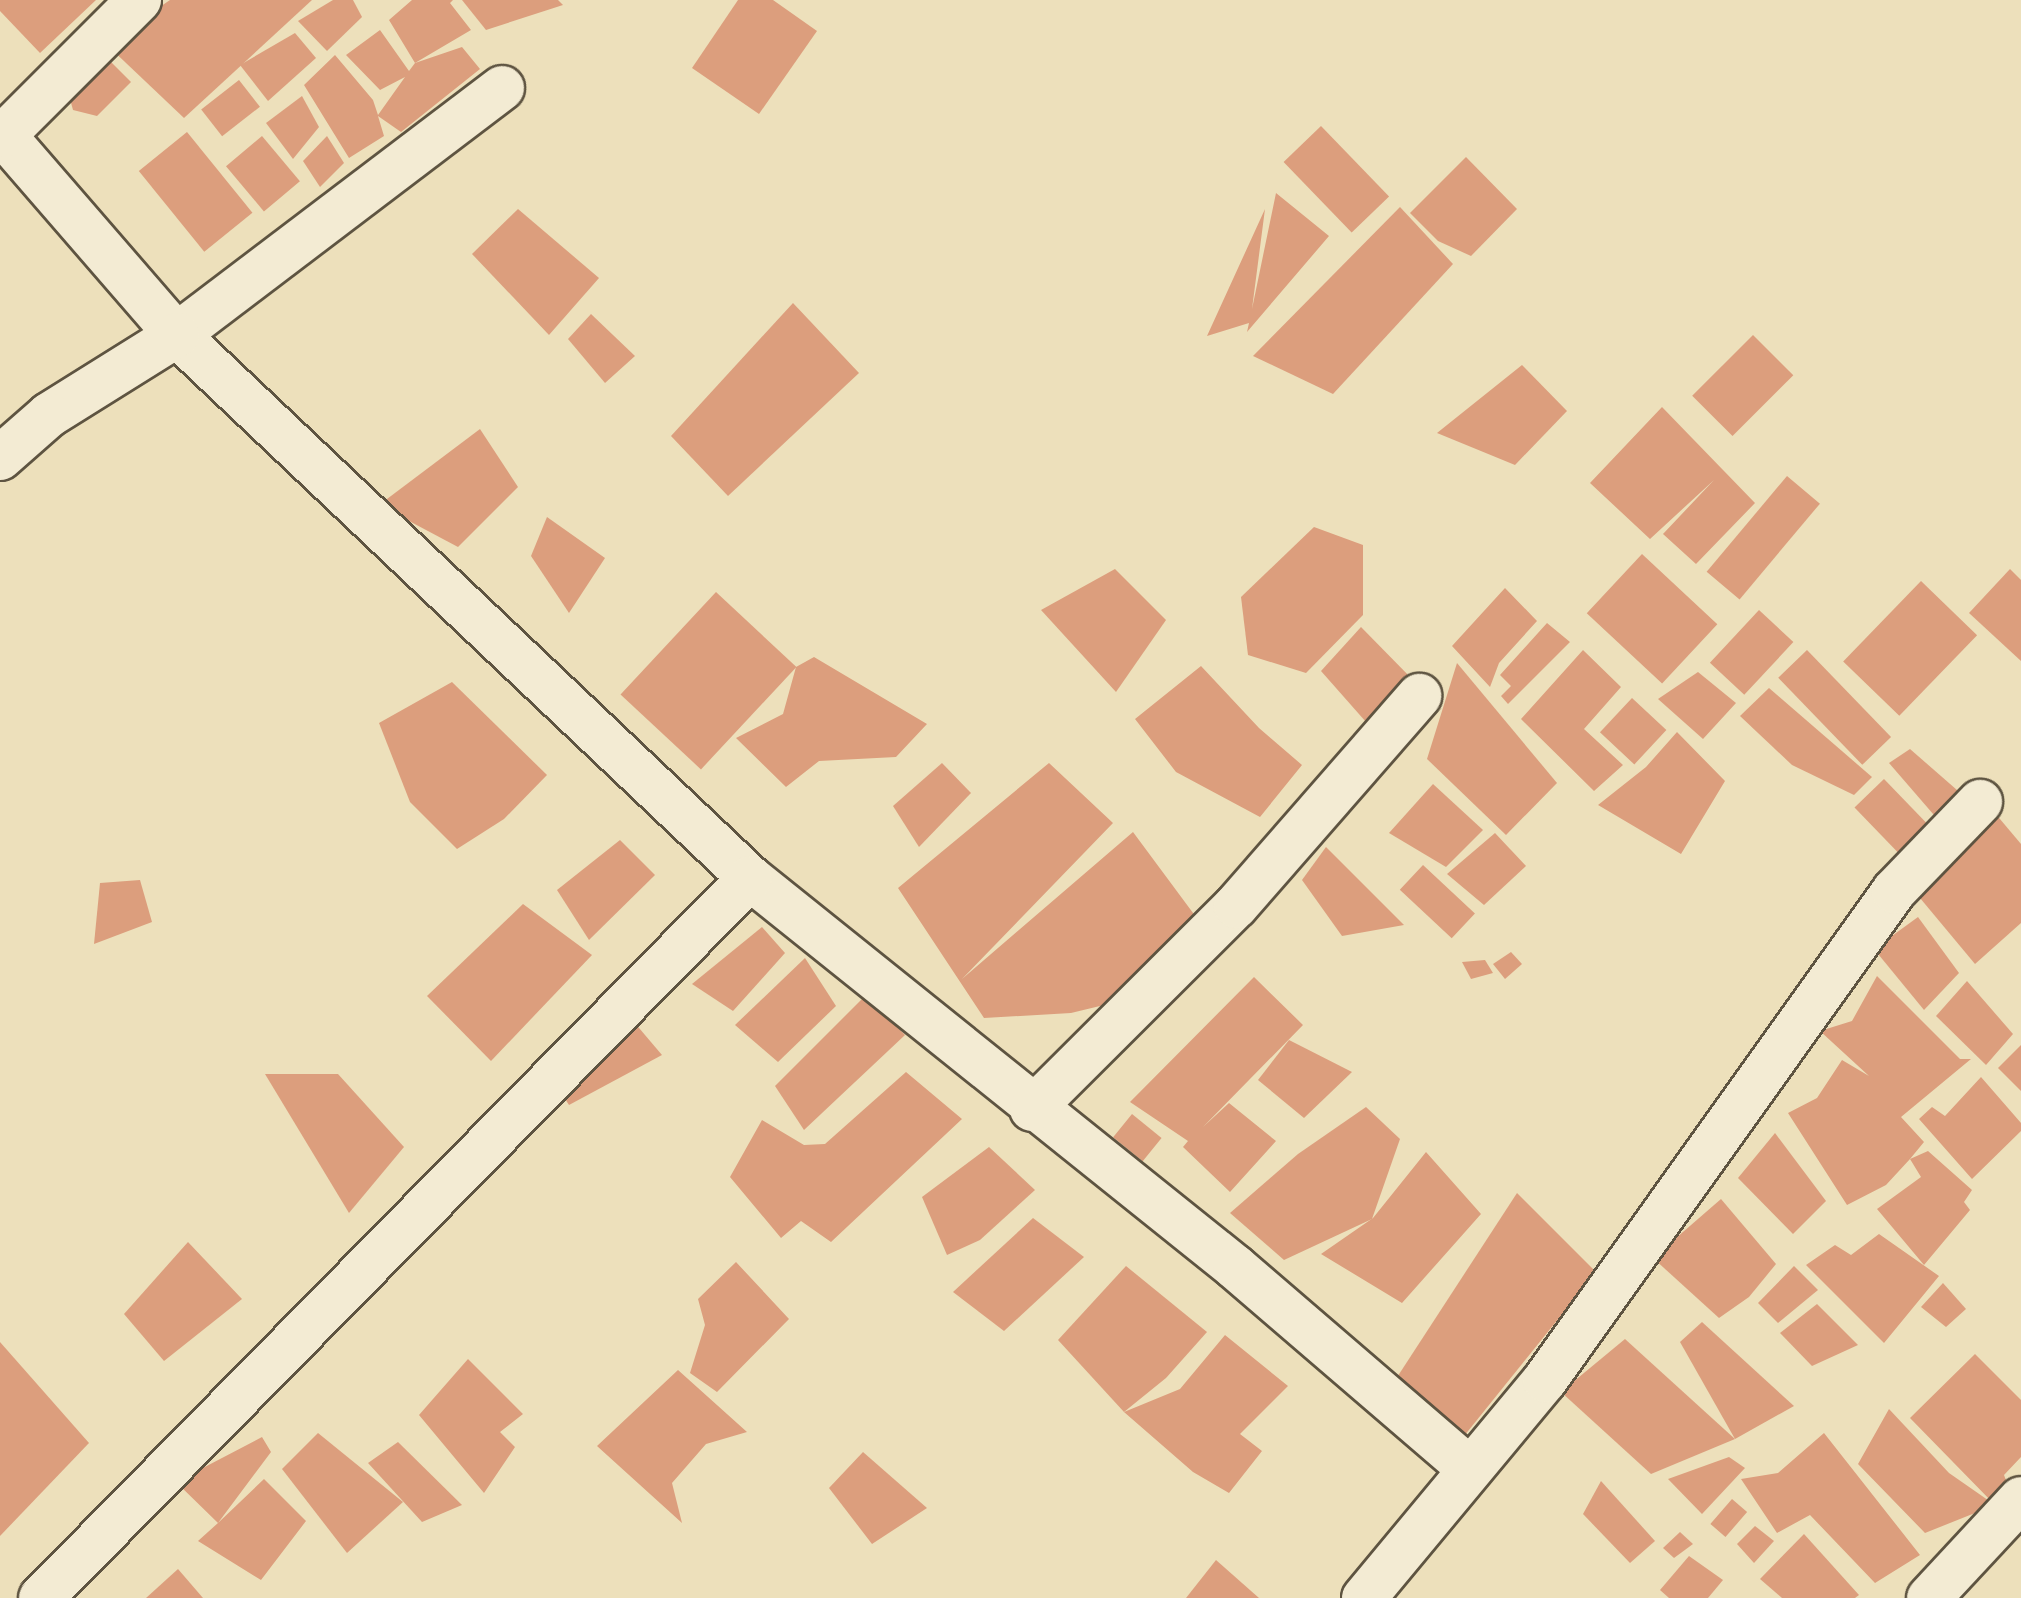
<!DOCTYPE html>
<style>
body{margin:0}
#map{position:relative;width:2021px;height:1598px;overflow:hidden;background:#ede0bb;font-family:"Old Standard TT",serif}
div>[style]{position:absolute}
.building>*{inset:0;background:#dc9e7d;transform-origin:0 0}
.roads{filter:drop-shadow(2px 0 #5e5441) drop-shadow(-2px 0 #5e5441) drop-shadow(0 2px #5e5441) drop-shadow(0 -2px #5e5441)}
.minor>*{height:44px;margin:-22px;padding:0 22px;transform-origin:22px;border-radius:22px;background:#f3ebd3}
span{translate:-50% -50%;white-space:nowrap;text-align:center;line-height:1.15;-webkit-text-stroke:7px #f3ebd3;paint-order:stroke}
</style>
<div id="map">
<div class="building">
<i style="clip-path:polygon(0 0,96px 0,40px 53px,0 11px)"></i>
<i style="clip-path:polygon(170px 0,312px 0,184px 118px,106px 44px)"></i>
<i style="clip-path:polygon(333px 0,353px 0,362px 17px,327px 51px,298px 21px)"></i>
<i style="clip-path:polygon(412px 0,453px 0,450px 3px,471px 30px,415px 63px,389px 20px)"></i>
<i style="clip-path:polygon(462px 0,558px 0,563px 5px,486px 30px)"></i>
<i style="clip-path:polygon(738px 0,773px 0,817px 31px,759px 114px,692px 68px)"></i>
<i style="clip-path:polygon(380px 30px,409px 71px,415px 63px,462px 47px,480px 69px,401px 132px,378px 116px,384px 136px,349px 158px,304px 85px,335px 55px,373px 100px,378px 115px,405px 77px,380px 90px,346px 55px)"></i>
<i style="clip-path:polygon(295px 33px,316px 58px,268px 101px,240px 65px)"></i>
<i style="clip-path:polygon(98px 49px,131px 82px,97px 116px,73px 110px,65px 81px)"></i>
<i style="left:239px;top:80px;width:34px;height:48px;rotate:52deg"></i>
<i style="clip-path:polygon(302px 96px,319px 127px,293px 159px,266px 123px)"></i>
<i style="left:1321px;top:126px;width:98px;height:52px;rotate:46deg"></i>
<i style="left:187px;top:132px;width:104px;height:62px;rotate:51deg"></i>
<i style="left:262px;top:136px;width:59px;height:47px;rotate:50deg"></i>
<i style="clip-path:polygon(327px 136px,344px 163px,320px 187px,303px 161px)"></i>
<i style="clip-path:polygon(1466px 157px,1517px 209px,1471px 256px,1438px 241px,1410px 213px)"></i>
<i style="clip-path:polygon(1276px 193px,1329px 236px,1247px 332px,1249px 323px,1207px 336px,1265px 209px,1252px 309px)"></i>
<i style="clip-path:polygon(1400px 207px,1453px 264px,1333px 394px,1253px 356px)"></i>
<i style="clip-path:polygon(518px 209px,599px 278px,549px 335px,472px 254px)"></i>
<i style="clip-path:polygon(793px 303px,859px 373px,728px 496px,671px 436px)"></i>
<i style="clip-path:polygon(591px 314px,635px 356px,605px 383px,568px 339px)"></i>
<i style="left:1753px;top:335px;width:57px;height:86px;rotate:45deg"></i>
<i style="clip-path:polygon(1522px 365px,1567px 411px,1515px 465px,1437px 433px)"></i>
<i style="clip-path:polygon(1662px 407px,1755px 503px,1696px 564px,1663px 534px,1714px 480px,1650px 539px,1590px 483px)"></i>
<i style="clip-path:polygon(480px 429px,518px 487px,458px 547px,379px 505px)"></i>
<i style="left:1787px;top:476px;width:43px;height:125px;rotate:40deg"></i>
<i style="clip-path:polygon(547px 517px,605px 558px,569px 613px,531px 556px)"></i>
<i style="clip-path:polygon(1314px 527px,1363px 545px,1363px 615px,1306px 673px,1248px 655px,1241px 597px)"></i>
<i style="left:1642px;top:554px;width:103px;height:81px;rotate:43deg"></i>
<i style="clip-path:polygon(1115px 569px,1166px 620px,1116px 692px,1041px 610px)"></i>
<i style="clip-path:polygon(2010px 569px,2021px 580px,2021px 661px,1969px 613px)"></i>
<i style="left:1921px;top:581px;width:78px;height:112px;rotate:44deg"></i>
<i style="clip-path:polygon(1505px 588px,1537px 621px,1499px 663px,1490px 687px,1452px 646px)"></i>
<i style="left:716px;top:592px;width:110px;height:140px;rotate:43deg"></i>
<i style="left:1759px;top:610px;width:47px;height:72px;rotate:43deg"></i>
<i style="clip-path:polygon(1547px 623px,1570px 642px,1508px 704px,1501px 696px,1511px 686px,1500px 675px)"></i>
<i style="clip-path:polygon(1361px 627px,1414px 681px,1366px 722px,1321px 671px)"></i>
<i style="clip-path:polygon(1583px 650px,1621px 687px,1584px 729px,1623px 765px,1594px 791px,1521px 719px)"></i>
<i style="left:1807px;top:650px;width:121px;height:40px;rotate:46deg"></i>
<i style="clip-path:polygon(814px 657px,927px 724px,896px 757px,819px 761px,786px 787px,736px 738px,783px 714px,796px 667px)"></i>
<i style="clip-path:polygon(1457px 663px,1557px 783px,1506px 835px,1427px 759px)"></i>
<i style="clip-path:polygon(1201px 666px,1259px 728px,1302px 765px,1260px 817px,1176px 772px,1135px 719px)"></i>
<i style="clip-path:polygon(1698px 672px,1736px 703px,1703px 739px,1658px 699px)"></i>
<i style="clip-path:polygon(452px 682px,547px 775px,504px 819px,457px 849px,410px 802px,379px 723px)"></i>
<i style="clip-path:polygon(1769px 688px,1872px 777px,1854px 795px,1792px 765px,1740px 716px)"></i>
<i style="left:1632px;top:698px;width:47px;height:47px;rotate:43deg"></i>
<i style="clip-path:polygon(1677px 732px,1725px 781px,1681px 854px,1598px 805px,1646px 767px)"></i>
<i style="clip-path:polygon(1910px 749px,1965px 797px,1940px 822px,1889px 763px)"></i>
<i style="clip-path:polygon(942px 763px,971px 793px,919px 847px,893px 806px)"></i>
<i style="clip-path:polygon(1049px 763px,1113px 823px,962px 979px,1133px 832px,1196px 917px,1133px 998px,1071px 1013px,984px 1018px,898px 888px)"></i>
<i style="left:1884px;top:779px;width:74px;height:41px;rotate:46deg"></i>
<i style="clip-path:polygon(1433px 784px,1483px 830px,1446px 867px,1389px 833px)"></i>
<i style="clip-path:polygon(1989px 806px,2021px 844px,2021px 923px,1975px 964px,1915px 892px)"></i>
<i style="clip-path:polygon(1495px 833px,1526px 866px,1484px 905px,1447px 874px)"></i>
<i style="clip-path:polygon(620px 840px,655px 875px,589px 940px,557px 890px)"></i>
<i style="clip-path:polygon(1326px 847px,1404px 925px,1342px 936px,1302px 880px)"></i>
<i style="left:1423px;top:865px;width:71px;height:34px;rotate:43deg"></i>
<i style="clip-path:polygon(140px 880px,152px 922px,94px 944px,100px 883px)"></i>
<i style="clip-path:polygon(523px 904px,592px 955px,491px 1061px,427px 996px)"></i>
<i style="clip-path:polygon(1918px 917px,1959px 973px,1924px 1010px,1874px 949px)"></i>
<i style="clip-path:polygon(762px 927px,785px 953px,733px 1011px,692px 984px)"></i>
<i style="clip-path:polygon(1511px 952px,1522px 964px,1505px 979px,1493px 964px)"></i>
<i style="clip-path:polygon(805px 958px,836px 1006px,778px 1062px,735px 1025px)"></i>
<i style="clip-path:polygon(1485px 960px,1493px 973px,1471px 979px,1462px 962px)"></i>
<i style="clip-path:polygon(1877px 976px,1960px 1059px,1971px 1059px,1901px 1117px,1924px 1142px,1910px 1159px,1886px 1185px,1847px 1205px,1788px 1113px,1817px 1098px,1842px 1060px,1869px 1076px,1820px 1031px,1852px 1021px)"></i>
<i style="clip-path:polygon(1254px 977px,1303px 1025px,1203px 1127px,1229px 1103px,1276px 1141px,1230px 1192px,1183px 1147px,1188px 1141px,1130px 1102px)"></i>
<i style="clip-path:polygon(1967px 981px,2013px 1034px,1986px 1065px,1936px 1016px)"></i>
<i style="clip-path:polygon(866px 995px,905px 1035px,804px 1130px,775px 1086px)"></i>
<i style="clip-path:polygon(628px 1015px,662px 1055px,569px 1105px,558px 1088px)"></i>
<i style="clip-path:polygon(1289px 1040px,1352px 1072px,1304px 1118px,1258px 1080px)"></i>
<i style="clip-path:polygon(2021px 1045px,2021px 1091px,1998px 1068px)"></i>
<i style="clip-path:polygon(906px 1072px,962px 1119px,831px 1242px,801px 1221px,781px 1238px,730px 1177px,762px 1120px,804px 1145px,825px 1144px)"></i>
<i style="clip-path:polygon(265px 1074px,338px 1074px,404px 1147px,349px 1213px)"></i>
<i style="clip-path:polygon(1981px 1077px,2021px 1123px,2021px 1131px,1972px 1179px,1919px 1119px,1932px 1107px,1945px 1116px)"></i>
<i style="clip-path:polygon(1366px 1107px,1400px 1139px,1372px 1219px,1284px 1260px,1230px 1213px,1298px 1154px)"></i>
<i style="left:1132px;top:1114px;width:38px;height:30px;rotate:39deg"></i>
<i style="clip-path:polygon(1775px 1133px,1826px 1201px,1793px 1234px,1738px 1178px)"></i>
<i style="clip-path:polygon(989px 1147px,1035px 1190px,980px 1240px,947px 1255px,922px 1197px)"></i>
<i style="clip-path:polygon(1928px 1151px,1972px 1190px,1964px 1202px,1970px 1210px,1924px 1265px,1877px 1209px,1921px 1177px,1910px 1159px)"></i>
<i style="clip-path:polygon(1426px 1152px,1481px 1214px,1402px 1303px,1321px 1254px,1373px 1218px)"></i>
<i style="clip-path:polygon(1517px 1193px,1596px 1272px,1456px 1446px,1392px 1385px)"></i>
<i style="clip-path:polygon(1721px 1199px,1776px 1264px,1749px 1297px,1719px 1318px,1653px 1258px)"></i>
<i style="clip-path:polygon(1033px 1218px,1084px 1257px,1004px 1331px,953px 1292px)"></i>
<i style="clip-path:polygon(1879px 1234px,1939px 1276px,1884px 1343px,1806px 1265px,1835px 1245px,1851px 1255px)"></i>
<i style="clip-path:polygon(188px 1242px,242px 1299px,164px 1361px,124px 1314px)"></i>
<i style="clip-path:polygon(736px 1262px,789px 1319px,717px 1392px,690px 1373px,705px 1325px,698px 1299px)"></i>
<i style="clip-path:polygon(1126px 1266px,1207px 1332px,1166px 1378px,1124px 1412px,1058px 1340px)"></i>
<i style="clip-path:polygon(1794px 1266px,1818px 1290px,1778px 1323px,1758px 1303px)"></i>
<i style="clip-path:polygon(1943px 1283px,1966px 1309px,1946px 1327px,1921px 1307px)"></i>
<i style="clip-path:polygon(1817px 1304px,1858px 1345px,1812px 1366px,1780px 1333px)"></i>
<i style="clip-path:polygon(1702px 1322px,1794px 1406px,1735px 1439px,1680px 1342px)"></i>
<i style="clip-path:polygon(1225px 1335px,1288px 1386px,1240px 1434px,1262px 1451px,1229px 1493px,1193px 1472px,1124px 1412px,1180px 1389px)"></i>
<i style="clip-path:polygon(1625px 1339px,1735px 1439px,1651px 1474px,1561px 1392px)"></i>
<i style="clip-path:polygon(0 1342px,89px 1443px,0 1536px)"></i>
<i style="clip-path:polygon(1975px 1354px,2021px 1400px,2021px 1457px,2004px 1475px,2010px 1491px,1995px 1505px,1910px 1418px)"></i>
<i style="clip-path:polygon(468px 1359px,523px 1414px,500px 1432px,515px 1447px,484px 1493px,419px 1415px)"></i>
<i style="clip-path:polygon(678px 1370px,747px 1432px,706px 1444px,672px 1483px,682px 1523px,597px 1446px)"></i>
<i style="clip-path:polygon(1889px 1409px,1949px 1473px,1995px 1505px,1925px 1533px,1858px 1464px)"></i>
<i style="clip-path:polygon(318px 1433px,403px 1502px,347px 1553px,282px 1469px)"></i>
<i style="clip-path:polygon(1824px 1433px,1920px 1555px,1875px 1583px,1810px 1515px,1777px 1533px,1741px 1479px,1778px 1473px)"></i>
<i style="clip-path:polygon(262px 1437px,271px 1452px,218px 1523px,264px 1479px,306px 1521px,261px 1580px,198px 1541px,218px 1523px,176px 1482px)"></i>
<i style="clip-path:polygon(398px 1442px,462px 1505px,422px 1522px,368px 1463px)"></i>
<i style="clip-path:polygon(863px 1452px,927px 1508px,872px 1544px,829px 1488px)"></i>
<i style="clip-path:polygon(1729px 1457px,1745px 1468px,1702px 1514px,1668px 1479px)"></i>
<i style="clip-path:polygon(1601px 1481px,1655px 1541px,1630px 1563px,1583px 1514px)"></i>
<i style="left:1732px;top:1499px;width:20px;height:33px;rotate:41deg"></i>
<i style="clip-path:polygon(1755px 1526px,1774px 1541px,1754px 1563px,1737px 1544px)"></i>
<i style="clip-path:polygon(1680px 1532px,1693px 1544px,1674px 1558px,1663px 1548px)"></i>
<i style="clip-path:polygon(1804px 1534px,1859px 1595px,1855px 1598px,1782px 1598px,1760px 1579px)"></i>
<i style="clip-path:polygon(1689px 1556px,1723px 1580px,1708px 1598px,1669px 1598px,1660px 1590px)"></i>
<i style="clip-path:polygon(1216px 1560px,1259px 1598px,1186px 1598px)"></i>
<i style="clip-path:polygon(178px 1569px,203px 1598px,146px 1598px)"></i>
</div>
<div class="roads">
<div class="minor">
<i style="left:502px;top:88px;width:408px;rotate:142.8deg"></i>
<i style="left:177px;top:335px;width:789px;rotate:43.46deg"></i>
<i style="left:750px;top:878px;width:622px;rotate:38.73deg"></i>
<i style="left:1235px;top:1267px;width:310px;rotate:40.7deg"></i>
<i style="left:0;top:131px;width:270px;rotate:49.1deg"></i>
<i style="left:177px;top:335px;width:151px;rotate:148deg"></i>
<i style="left:49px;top:415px;width:65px;rotate:138.7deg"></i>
<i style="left:4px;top:135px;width:191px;rotate:-45deg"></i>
<i style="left:1032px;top:1109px;width:288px;rotate:-44.9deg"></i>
<i style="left:1236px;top:906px;width:279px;rotate:-48.9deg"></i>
<i style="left:41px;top:1598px;width:1010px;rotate:-45.44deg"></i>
<i style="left:1364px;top:1598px;width:283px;rotate:-50.3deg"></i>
<i style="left:1545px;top:1380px;width:601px;rotate:-54.48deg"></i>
<i style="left:1894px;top:891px;width:124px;rotate:-46deg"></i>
<i style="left:1929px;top:1598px;width:135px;rotate:-47.1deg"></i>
</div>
</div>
</div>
